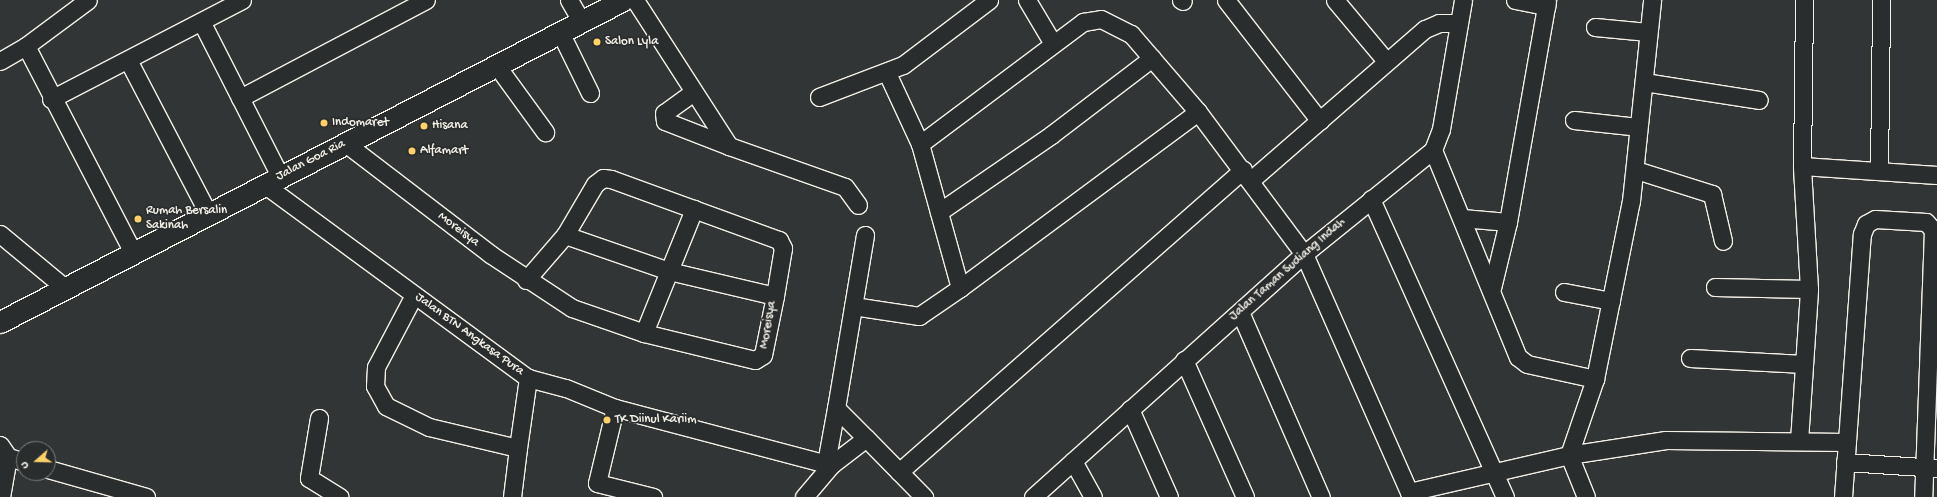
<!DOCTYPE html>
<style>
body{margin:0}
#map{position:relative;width:1937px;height:497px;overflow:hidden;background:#323535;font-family:"Gochi Hand",sans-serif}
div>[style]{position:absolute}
.roads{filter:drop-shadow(1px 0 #f4f1e8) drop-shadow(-1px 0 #f4f1e8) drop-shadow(0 1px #f4f1e8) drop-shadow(0 -1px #f4f1e8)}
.minor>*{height:17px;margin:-8.5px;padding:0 8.5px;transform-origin:8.5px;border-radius:8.5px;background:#2a2d2e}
.major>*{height:21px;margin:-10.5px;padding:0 10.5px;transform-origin:10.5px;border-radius:10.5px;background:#2a2d2e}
.dots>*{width:11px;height:11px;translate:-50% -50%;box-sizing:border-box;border:2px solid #2a2d2e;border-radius:50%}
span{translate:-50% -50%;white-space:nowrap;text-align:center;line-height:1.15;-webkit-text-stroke:3.5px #2a2d2e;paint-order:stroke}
.poi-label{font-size:13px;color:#f4f1e8}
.left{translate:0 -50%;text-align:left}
.street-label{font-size:13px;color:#f4f1e8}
.north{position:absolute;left:16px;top:441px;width:40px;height:40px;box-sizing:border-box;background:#2a2d2e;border:1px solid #7b7b78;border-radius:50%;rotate:250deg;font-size:11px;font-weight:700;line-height:16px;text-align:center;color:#f4f1e8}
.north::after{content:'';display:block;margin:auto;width:14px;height:18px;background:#ffd166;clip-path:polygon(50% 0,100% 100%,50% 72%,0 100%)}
</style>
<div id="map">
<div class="roads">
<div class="minor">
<i style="left:569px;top:0;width:24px;rotate:60deg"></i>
<i style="left:635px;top:0;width:174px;rotate:57.2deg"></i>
<i style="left:729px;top:146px;width:123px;rotate:19.5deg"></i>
<i style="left:845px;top:187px;width:22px;rotate:54deg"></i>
<i style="left:1027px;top:0;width:49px;rotate:59.2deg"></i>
<i style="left:1181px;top:0;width:2px;rotate:27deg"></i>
<i style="left:1226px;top:0;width:153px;rotate:52.2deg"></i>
<i style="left:1335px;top:0;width:80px;rotate:50.1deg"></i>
<i style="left:1515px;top:0;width:32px;rotate:11deg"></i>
<i style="left:202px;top:23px;width:172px;rotate:63deg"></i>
<i style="left:1595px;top:27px;width:53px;rotate:5.4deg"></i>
<i style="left:560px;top:32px;width:68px;rotate:63.8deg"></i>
<i style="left:26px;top:46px;width:77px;rotate:-36.6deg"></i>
<i style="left:128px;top:60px;width:173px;rotate:62.4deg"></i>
<i style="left:0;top:61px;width:30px;rotate:-30deg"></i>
<i style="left:26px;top:46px;width:232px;rotate:62.6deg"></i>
<i style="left:497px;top:66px;width:82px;rotate:54deg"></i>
<i style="left:1644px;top:82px;width:116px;rotate:8.9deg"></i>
<i style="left:692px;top:93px;width:34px;rotate:144deg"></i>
<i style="left:664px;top:113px;width:8px;rotate:83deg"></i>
<i style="left:665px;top:121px;width:69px;rotate:21.3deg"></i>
<i style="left:819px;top:97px;width:90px;rotate:-20.9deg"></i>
<i style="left:903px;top:65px;width:108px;rotate:-37.1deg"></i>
<i style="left:240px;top:98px;width:210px;rotate:-27.8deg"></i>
<i style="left:51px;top:99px;width:215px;rotate:-27.4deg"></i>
<i style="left:1574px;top:120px;width:64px;rotate:6.2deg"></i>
<i style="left:345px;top:143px;width:183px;rotate:37.4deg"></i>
<i style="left:490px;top:254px;width:98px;rotate:33.4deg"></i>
<i style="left:572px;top:308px;width:76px;rotate:19.1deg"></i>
<i style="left:644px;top:333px;width:114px;rotate:13.7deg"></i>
<i style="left:755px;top:360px;width:9px;rotate:-32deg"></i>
<i style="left:763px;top:355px;width:60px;rotate:-78.5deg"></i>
<i style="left:775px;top:296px;width:109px;rotate:-166.7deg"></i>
<i style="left:669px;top:271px;width:67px;rotate:112deg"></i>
<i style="left:920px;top:144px;width:204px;rotate:-36.8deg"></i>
<i style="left:1083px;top:22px;width:18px;rotate:-9deg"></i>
<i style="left:1101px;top:19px;width:34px;rotate:27deg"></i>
<i style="left:1131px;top:34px;width:103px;rotate:49.3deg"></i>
<i style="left:1198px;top:112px;width:177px;rotate:53.3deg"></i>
<i style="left:1304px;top:254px;width:266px;rotate:66.2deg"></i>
<i style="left:1433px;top:150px;width:224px;rotate:67.7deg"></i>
<i style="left:1518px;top:357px;width:11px;rotate:38deg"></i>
<i style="left:1527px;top:364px;width:70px;rotate:12.4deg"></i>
<i style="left:1802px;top:166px;width:135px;rotate:3.8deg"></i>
<i style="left:1636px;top:170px;width:80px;rotate:17.5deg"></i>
<i style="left:1712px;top:194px;width:48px;rotate:76.8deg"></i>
<i style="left:1879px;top:171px;width:171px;rotate:-89.3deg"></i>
<i style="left:1251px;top:180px;width:230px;rotate:-41deg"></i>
<i style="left:1425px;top:29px;width:15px;rotate:-23deg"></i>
<i style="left:1439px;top:23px;width:18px"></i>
<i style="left:265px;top:185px;width:326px;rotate:36.3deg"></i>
<i style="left:528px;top:378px;width:39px;rotate:15deg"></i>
<i style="left:566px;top:388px;width:53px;rotate:22.2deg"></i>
<i style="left:615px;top:408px;width:223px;rotate:14.8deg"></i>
<i style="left:831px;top:465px;width:44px;rotate:-37.6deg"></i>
<i style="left:866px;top:438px;width:83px;rotate:45.5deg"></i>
<i style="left:1371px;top:199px;width:327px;rotate:65.8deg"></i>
<i style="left:939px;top:212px;width:136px;rotate:-34.5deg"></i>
<i style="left:1051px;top:135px;width:127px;rotate:-37.3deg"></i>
<i style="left:1462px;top:218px;width:46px;rotate:5deg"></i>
<i style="left:0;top:234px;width:85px;rotate:39.7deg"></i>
<i style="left:565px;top:235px;width:59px;rotate:-59.5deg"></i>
<i style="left:595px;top:184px;width:10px;rotate:-37deg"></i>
<i style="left:603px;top:178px;width:8px;rotate:7deg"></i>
<i style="left:611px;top:179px;width:179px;rotate:20deg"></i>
<i style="left:779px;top:240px;width:9px;rotate:63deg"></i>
<i style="left:783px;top:248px;width:49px;rotate:99.5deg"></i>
<i style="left:865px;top:235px;width:175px;rotate:99.5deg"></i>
<i style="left:836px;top:408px;width:42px;rotate:45deg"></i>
<i style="left:526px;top:280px;width:60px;rotate:-49.1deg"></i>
<i style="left:565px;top:235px;width:110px;rotate:19.1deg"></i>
<i style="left:669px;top:271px;width:67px;rotate:-68deg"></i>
<i style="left:1715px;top:287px;width:94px;rotate:1.2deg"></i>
<i style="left:960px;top:288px;width:296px;rotate:-36.5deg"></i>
<i style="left:1492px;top:288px;width:68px;rotate:-76.4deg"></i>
<i style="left:1508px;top:222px;width:225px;rotate:-80deg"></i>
<i style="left:1564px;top:292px;width:48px;rotate:10.8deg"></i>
<i style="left:414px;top:295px;width:81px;rotate:117.8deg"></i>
<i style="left:376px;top:367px;width:19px;rotate:93deg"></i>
<i style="left:375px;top:386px;width:23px;rotate:61deg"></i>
<i style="left:386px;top:406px;width:48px;rotate:26deg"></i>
<i style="left:429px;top:427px;width:91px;rotate:13.3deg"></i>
<i style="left:518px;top:448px;width:71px;rotate:-81.9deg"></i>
<i style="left:853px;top:306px;width:67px;rotate:8.6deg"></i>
<i style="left:919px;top:316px;width:50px;rotate:-34.3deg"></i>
<i style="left:960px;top:288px;width:149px;rotate:-105.5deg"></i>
<i style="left:920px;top:144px;width:78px;rotate:-114.9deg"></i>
<i style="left:1240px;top:312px;width:202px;rotate:66.4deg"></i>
<i style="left:1690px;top:358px;width:114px;rotate:3deg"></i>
<i style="left:1184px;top:360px;width:150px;rotate:66deg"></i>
<i style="left:615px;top:408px;width:77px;rotate:103.5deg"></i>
<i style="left:597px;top:483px;width:58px;rotate:14deg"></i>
<i style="left:1130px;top:409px;width:96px;rotate:66.1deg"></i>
<i style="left:319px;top:418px;width:61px;rotate:99.5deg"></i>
<i style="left:309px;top:478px;width:36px;rotate:32deg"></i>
<i style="left:1799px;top:441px;width:152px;rotate:-86.2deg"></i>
<i style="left:1809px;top:289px;width:123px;rotate:-93.3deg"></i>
<i style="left:1802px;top:166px;width:166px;rotate:-89.3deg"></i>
<i style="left:0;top:445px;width:14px;rotate:56deg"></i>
<i style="left:8px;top:457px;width:17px;rotate:17deg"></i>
<i style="left:1073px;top:461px;width:41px;rotate:60.9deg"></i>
<i style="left:1845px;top:462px;width:92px;rotate:3.7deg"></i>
<i style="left:826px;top:463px;width:56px;rotate:-79.7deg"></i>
<i style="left:48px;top:469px;width:102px;rotate:15.9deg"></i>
<i style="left:899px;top:472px;width:458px;rotate:-41.3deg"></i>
<i style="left:1409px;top:492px;width:164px;rotate:-13deg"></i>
<i style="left:1569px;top:455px;width:98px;rotate:-8.8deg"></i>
<i style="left:1666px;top:440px;width:181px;rotate:0.6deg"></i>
<i style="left:1px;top:497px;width:41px;rotate:-80.1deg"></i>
<i style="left:512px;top:497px;width:49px;rotate:-83deg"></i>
<i style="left:804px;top:497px;width:42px;rotate:-49.8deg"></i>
<i style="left:1033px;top:497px;width:364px;rotate:-41.9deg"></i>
<i style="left:1304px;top:254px;width:166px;rotate:-38.9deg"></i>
<i style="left:1433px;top:150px;width:22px;rotate:-69deg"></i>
<i style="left:1441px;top:129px;width:131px;rotate:-80.3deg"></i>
<i style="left:1586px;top:497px;width:45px;rotate:-112deg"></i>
<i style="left:1569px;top:455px;width:80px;rotate:-71.1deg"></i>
<i style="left:1595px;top:379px;width:182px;rotate:-78.6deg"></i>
<i style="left:1631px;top:201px;width:202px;rotate:-84deg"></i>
<i style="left:1843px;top:497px;width:264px;rotate:-85.9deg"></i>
<i style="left:1862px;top:234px;width:11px;rotate:-68deg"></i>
<i style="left:1866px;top:224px;width:10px;rotate:-29deg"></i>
<i style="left:1875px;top:219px;width:51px;rotate:3.4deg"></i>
<i style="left:1926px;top:222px;width:11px;rotate:49deg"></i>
<i style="left:1933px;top:230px;width:267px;rotate:92.1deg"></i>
</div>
<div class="major">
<i style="left:0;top:322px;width:701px;rotate:-27.33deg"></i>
</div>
</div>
<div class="dots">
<i style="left:597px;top:42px;background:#ffd166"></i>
<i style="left:324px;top:123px;background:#ffd166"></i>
<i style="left:424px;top:126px;background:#ffd166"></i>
<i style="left:412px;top:151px;background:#ffd166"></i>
<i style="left:138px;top:219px;background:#ffd166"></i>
<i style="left:607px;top:420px;background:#ffd166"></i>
</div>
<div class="poi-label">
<span class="left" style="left:605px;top:42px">Salon Lyla</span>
<span class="left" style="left:332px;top:123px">Indomaret</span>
<span class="left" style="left:432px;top:126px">Hisana</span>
<span class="left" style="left:420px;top:151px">Alfamart</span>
<span class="left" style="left:146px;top:219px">Rumah Bersalin<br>Sakinah</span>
<span class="left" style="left:615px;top:420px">TK Diinul Kariim</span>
</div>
<div class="street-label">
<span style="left:311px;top:161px;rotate:-27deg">Jalan Goa Ria</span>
<span style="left:458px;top:230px;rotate:37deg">Moreisya</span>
<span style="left:1288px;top:270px;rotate:-41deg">Jalan Taman Sudiang Indah</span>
<span style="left:769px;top:325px;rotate:-80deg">Moreisya</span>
<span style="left:469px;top:335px;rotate:36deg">Jalan BTN Angkasa Pura</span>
</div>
<div class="north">U</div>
</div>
